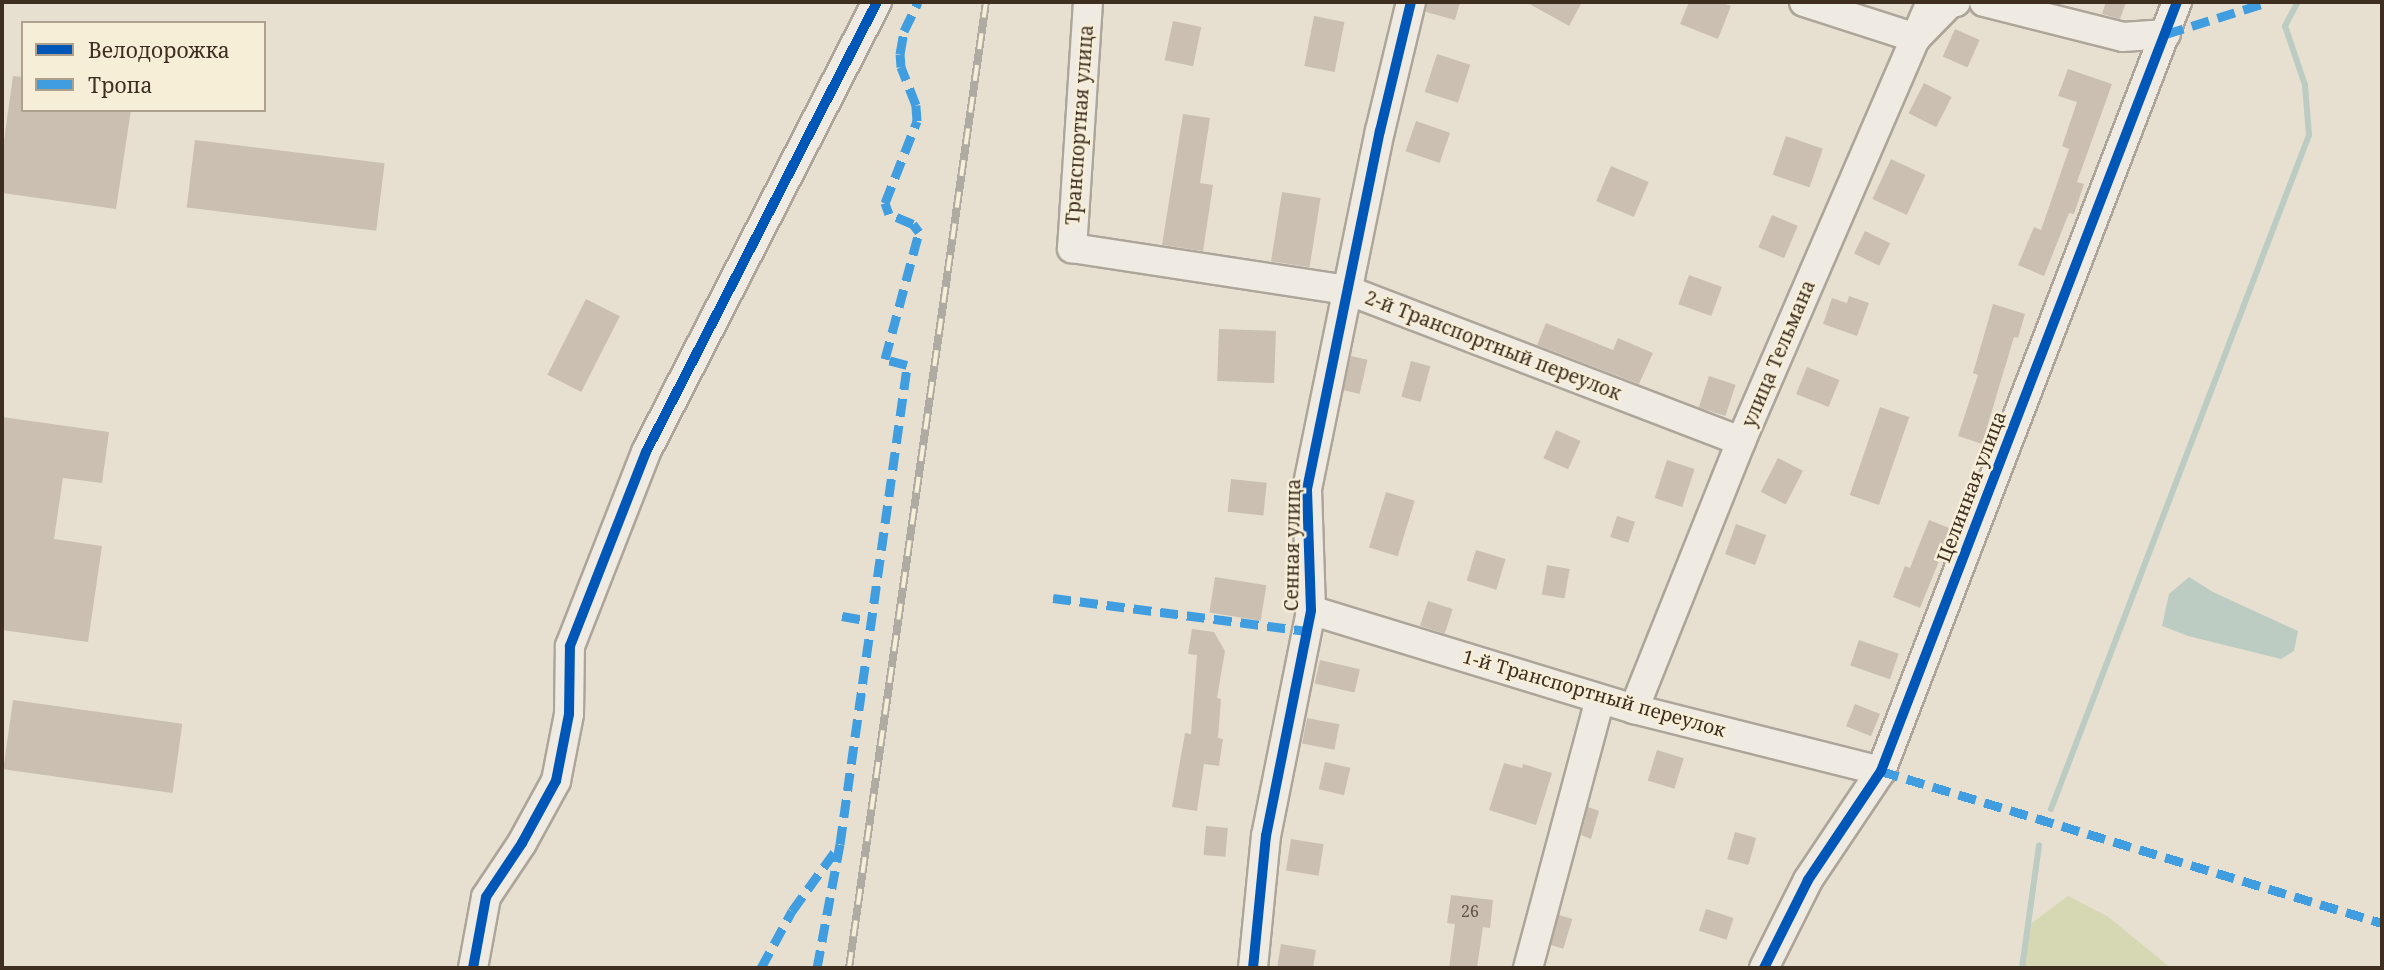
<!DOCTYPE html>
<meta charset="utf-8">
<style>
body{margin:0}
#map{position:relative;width:2384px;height:970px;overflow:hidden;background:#e7e0d1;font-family:"Noto Serif",serif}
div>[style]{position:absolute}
.green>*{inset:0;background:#d6d7b3}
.water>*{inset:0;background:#bcccc2}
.stream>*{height:6px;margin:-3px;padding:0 3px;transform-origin:3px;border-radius:3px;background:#bcccc2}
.building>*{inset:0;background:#cbbfb2;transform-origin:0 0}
.roads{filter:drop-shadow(2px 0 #ada599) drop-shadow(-2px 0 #ada599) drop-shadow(0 2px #ada599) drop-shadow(0 -2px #ada599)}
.minor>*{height:28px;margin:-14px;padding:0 14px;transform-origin:14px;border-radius:14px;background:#efebe3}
.rail>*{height:8px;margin-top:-4px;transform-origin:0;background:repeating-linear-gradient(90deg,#f7eed8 0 16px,#afaaa2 0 32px);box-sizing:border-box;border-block:2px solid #afaaa2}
.quiet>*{height:9px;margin-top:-4.5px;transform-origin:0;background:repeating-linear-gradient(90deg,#3f9de0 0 18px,transparent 0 27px)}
.cycleway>*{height:10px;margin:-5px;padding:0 5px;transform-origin:5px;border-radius:5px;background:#0057b8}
span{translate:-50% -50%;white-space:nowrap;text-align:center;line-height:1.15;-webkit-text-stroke:5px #f7eed8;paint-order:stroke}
.number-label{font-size:16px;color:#605244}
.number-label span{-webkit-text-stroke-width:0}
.street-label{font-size:19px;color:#3d2e20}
.frame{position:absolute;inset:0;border:4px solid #3d2e20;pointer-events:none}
.legend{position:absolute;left:21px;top:21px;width:245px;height:91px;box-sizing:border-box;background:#f7eed8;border:2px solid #ada18e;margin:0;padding:9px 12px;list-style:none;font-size:21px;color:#3d2e20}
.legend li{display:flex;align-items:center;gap:14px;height:35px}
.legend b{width:35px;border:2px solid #ada18e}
</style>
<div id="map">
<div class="green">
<i style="clip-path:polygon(2068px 896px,2107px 916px,2171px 968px,2022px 968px,2028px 926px)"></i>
</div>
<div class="water">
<i style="clip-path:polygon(2189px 577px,2213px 592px,2298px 631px,2294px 651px,2281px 659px,2188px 636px,2162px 626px,2169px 594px)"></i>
</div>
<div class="stream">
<i style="left:2051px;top:809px;width:722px;rotate:-69.05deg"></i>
<i style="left:2309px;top:135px;width:50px;rotate:-94.6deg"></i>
<i style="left:2305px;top:85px;width:62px;rotate:-108.7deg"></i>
<i style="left:2285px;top:26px;width:27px;rotate:-62deg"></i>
<i style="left:2022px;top:968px;width:124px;rotate:-82.1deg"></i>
</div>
<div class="building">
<i style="clip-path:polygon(1427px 2px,1460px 2px,1455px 20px,1426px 12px)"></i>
<i style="clip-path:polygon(1526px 2px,1582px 2px,1569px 26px)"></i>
<i style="clip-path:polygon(1689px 2px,1720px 2px,1731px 6px,1718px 39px,1680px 24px)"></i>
<i style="clip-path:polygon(2106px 2px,2126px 2px,2120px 19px,2102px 14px)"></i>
<i style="left:1314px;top:16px;width:31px;height:51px;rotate:11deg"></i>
<i style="left:1173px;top:21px;width:29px;height:40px;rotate:12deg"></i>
<i style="left:1955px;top:29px;width:27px;height:30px;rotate:24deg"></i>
<i style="left:1437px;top:54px;width:35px;height:40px;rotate:18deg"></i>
<i style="clip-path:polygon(2068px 69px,2112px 84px,2077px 182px,2084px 184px,2074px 214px,2069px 213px,2044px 276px,2018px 265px,2034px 227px,2041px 230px,2069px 149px,2062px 146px,2077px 102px,2058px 96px)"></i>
<i style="clip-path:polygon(13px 76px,23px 77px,23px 110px,131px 110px,116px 209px,2px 193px,2px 155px)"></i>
<i style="left:1924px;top:83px;width:31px;height:34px;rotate:27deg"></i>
<i style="clip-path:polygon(1183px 114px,1210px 118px,1200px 183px,1213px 185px,1203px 251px,1162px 245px)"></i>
<i style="left:1416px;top:121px;width:36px;height:32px;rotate:19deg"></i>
<i style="left:1786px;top:136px;width:39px;height:41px;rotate:19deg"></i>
<i style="left:195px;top:140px;width:191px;height:68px;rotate:7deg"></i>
<i style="left:1891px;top:159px;width:38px;height:44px;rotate:25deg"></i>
<i style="left:1611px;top:166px;width:41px;height:38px;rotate:23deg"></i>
<i style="left:1282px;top:192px;width:39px;height:70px;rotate:9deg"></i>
<i style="left:1772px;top:215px;width:28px;height:35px;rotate:23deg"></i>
<i style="left:1865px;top:231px;width:28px;height:25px;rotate:26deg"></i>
<i style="left:1689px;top:275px;width:35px;height:31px;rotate:20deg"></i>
<i style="clip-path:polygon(1849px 296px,1869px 303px,1857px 336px,1823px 324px,1832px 298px,1847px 303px)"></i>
<i style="left:586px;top:299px;width:38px;height:85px;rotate:27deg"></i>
<i style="clip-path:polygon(1993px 304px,2025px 314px,2018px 338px,2014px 337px,1982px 444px,1958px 436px,1978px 375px,1973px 373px)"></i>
<i style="clip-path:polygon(1546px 323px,1613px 350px,1618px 338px,1653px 353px,1639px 384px,1537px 345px)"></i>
<i style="left:1219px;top:329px;width:57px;height:52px;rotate:2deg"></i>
<i style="left:1351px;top:356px;width:17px;height:35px;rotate:13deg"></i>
<i style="left:1411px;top:361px;width:20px;height:37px;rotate:15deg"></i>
<i style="left:1807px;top:367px;width:35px;height:29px;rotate:22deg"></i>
<i style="left:1709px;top:376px;width:28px;height:33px;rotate:18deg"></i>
<i style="left:1880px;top:407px;width:31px;height:93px;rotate:19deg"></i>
<i style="clip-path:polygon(2px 417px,109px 432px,102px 483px,63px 478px,54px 539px,102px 546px,88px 642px,2px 630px)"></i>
<i style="left:1556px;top:430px;width:27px;height:31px;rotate:24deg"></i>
<i style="left:1778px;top:458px;width:28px;height:38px;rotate:27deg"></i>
<i style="left:1667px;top:460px;width:29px;height:40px;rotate:18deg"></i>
<i style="left:1231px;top:479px;width:36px;height:33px;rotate:6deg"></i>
<i style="left:1386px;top:492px;width:30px;height:58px;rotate:17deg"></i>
<i style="left:1617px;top:516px;width:19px;height:22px;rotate:18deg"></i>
<i style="clip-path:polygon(1929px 520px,1952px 529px,1920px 608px,1893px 597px,1905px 566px,1910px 568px)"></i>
<i style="left:1736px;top:524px;width:32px;height:32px;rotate:20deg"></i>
<i style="left:1476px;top:550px;width:31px;height:32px;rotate:17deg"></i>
<i style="left:1547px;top:565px;width:23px;height:30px;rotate:10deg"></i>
<i style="left:1215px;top:577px;width:52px;height:36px;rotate:9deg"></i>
<i style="left:1428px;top:601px;width:26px;height:26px;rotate:18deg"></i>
<i style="clip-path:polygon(1192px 629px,1214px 632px,1225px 651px,1217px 698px,1221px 699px,1218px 738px,1223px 739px,1219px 766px,1204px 764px,1197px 811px,1172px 807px,1185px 733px,1191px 734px,1197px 655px,1188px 654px)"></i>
<i style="left:1859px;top:640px;width:42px;height:27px;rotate:19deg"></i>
<i style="left:1320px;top:660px;width:41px;height:24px;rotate:13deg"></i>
<i style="left:13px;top:700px;width:171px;height:70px;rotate:8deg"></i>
<i style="left:1855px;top:704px;width:27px;height:24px;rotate:22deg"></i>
<i style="left:1307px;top:718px;width:33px;height:26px;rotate:11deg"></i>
<i style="left:1657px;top:750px;width:28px;height:32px;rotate:17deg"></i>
<i style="left:1325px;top:762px;width:26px;height:28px;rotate:13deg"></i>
<i style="clip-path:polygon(1504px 763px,1522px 768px,1523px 764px,1552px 773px,1536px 825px,1489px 810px)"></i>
<i style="clip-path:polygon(1588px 807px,1599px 811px,1591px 839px,1581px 835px)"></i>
<i style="left:1206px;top:826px;width:22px;height:29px;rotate:5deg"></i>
<i style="left:1735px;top:832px;width:22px;height:28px;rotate:16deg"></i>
<i style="left:1291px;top:839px;width:33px;height:32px;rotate:9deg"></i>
<i style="clip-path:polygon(1451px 895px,1493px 900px,1490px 928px,1483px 927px,1477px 968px,1449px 968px,1455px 924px,1447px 923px)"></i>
<i style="left:1706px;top:909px;width:29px;height:23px;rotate:18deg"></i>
<i style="left:1559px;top:915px;width:14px;height:31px;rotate:17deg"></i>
<i style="clip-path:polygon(1281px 944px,1316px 950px,1313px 968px,1277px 968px)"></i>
</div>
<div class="roads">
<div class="minor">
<i style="left:1088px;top:2px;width:247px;rotate:93.7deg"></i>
<i style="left:1072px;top:248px;width:278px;rotate:8.7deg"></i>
<i style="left:1347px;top:290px;width:422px;rotate:21deg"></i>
<i style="left:1804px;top:2px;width:118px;rotate:17.8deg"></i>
<i style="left:1916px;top:38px;width:49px;rotate:-45.8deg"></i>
<i style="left:1950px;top:3px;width:6px;rotate:-9deg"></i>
<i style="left:1984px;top:2px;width:143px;rotate:14.1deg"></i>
<i style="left:2123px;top:37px;width:43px;rotate:-4deg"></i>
<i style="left:1310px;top:610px;width:339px;rotate:17deg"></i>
<i style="left:1634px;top:709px;width:255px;rotate:14.1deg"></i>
<i style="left:1634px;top:709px;width:289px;rotate:-68.2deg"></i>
<i style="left:1741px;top:441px;width:478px;rotate:-66.6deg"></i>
<i style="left:473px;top:968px;width:72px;rotate:-79.6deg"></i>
<i style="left:486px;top:897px;width:65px;rotate:-56.3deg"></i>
<i style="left:522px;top:843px;width:71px;rotate:-61.3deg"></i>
<i style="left:556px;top:781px;width:68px;rotate:-79deg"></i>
<i style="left:569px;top:714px;width:68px;rotate:-89.2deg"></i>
<i style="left:570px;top:646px;width:208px;rotate:-68.6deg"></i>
<i style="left:646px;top:452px;width:506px;rotate:-62.83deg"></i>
<i style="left:1253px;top:968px;width:133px;rotate:-84.4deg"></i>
<i style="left:1266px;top:836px;width:230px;rotate:-78.7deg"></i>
<i style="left:1311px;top:610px;width:121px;rotate:-91.9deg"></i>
<i style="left:1307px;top:489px;width:365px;rotate:-78.5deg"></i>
<i style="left:1380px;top:131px;width:133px;rotate:-76.5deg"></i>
<i style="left:1528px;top:968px;width:278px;rotate:-75deg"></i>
<i style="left:1764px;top:968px;width:98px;rotate:-63.4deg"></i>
<i style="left:1808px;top:880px;width:131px;rotate:-56.2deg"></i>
<i style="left:1881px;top:771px;width:824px;rotate:-68.95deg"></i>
</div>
</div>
<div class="rail">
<i style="left:849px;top:968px;width:976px;rotate:-81.93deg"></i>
</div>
<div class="quiet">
<i style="left:2166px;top:34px;width:107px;rotate:-17.4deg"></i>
<i style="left:1053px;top:598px;width:256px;rotate:7.4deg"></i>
<i style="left:842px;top:616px;width:29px;rotate:10deg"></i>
<i style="left:1881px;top:771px;width:524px;rotate:16.88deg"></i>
<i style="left:761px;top:968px;width:65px;rotate:-61.5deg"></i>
<i style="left:792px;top:911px;width:75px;rotate:-54.2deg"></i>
<i style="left:817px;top:968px;width:126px;rotate:-79.5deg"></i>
<i style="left:840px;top:844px;width:484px;rotate:-82deg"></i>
<i style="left:907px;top:365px;width:23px;rotate:-165deg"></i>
<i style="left:885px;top:359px;width:131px;rotate:-75deg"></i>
<i style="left:919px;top:232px;width:10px;rotate:-127deg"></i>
<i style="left:913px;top:224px;width:26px;rotate:-157deg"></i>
<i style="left:889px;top:214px;width:12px;rotate:-110deg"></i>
<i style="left:885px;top:203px;width:88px;rotate:-68.7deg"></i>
<i style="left:917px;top:121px;width:16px;rotate:-94deg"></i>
<i style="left:916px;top:105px;width:41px;rotate:-111.5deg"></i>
<i style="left:901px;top:67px;width:13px;rotate:-94deg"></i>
<i style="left:900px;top:54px;width:23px;rotate:-80deg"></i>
<i style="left:904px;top:31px;width:32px;rotate:-64deg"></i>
</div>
<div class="cycleway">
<i style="left:473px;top:968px;width:72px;rotate:-79.6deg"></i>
<i style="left:486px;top:897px;width:65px;rotate:-56.3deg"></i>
<i style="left:522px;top:843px;width:71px;rotate:-61.3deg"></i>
<i style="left:556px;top:781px;width:68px;rotate:-79deg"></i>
<i style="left:569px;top:714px;width:68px;rotate:-89.2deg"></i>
<i style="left:570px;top:646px;width:208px;rotate:-68.6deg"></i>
<i style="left:646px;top:452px;width:506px;rotate:-62.83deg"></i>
<i style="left:1253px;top:968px;width:133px;rotate:-84.4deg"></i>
<i style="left:1266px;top:836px;width:230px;rotate:-78.7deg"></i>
<i style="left:1311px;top:610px;width:121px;rotate:-91.9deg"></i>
<i style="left:1307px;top:489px;width:365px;rotate:-78.5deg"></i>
<i style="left:1380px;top:131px;width:133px;rotate:-76.5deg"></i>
<i style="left:1764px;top:968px;width:98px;rotate:-63.4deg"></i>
<i style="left:1808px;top:880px;width:131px;rotate:-56.2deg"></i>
<i style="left:1881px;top:771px;width:824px;rotate:-68.95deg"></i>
</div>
<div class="number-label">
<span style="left:1470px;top:911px">26</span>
</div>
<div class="street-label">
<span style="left:1080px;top:125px;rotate:-86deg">Транспортная улица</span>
<span style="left:1493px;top:346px;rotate:21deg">2-й Транспортный переулок</span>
<span style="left:1779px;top:354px;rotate:-67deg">улица Тельмана</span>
<span style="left:1972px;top:487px;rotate:-69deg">Целинная улица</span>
<span style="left:1293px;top:545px;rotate:-89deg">Сенная улица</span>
<span style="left:1594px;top:694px;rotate:16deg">1-й Транспортный переулок</span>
</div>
<div class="frame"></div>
<ul class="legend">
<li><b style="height:9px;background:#0057b8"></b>Велодорожка</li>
<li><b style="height:9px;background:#3f9de0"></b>Тропа</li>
</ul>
</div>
